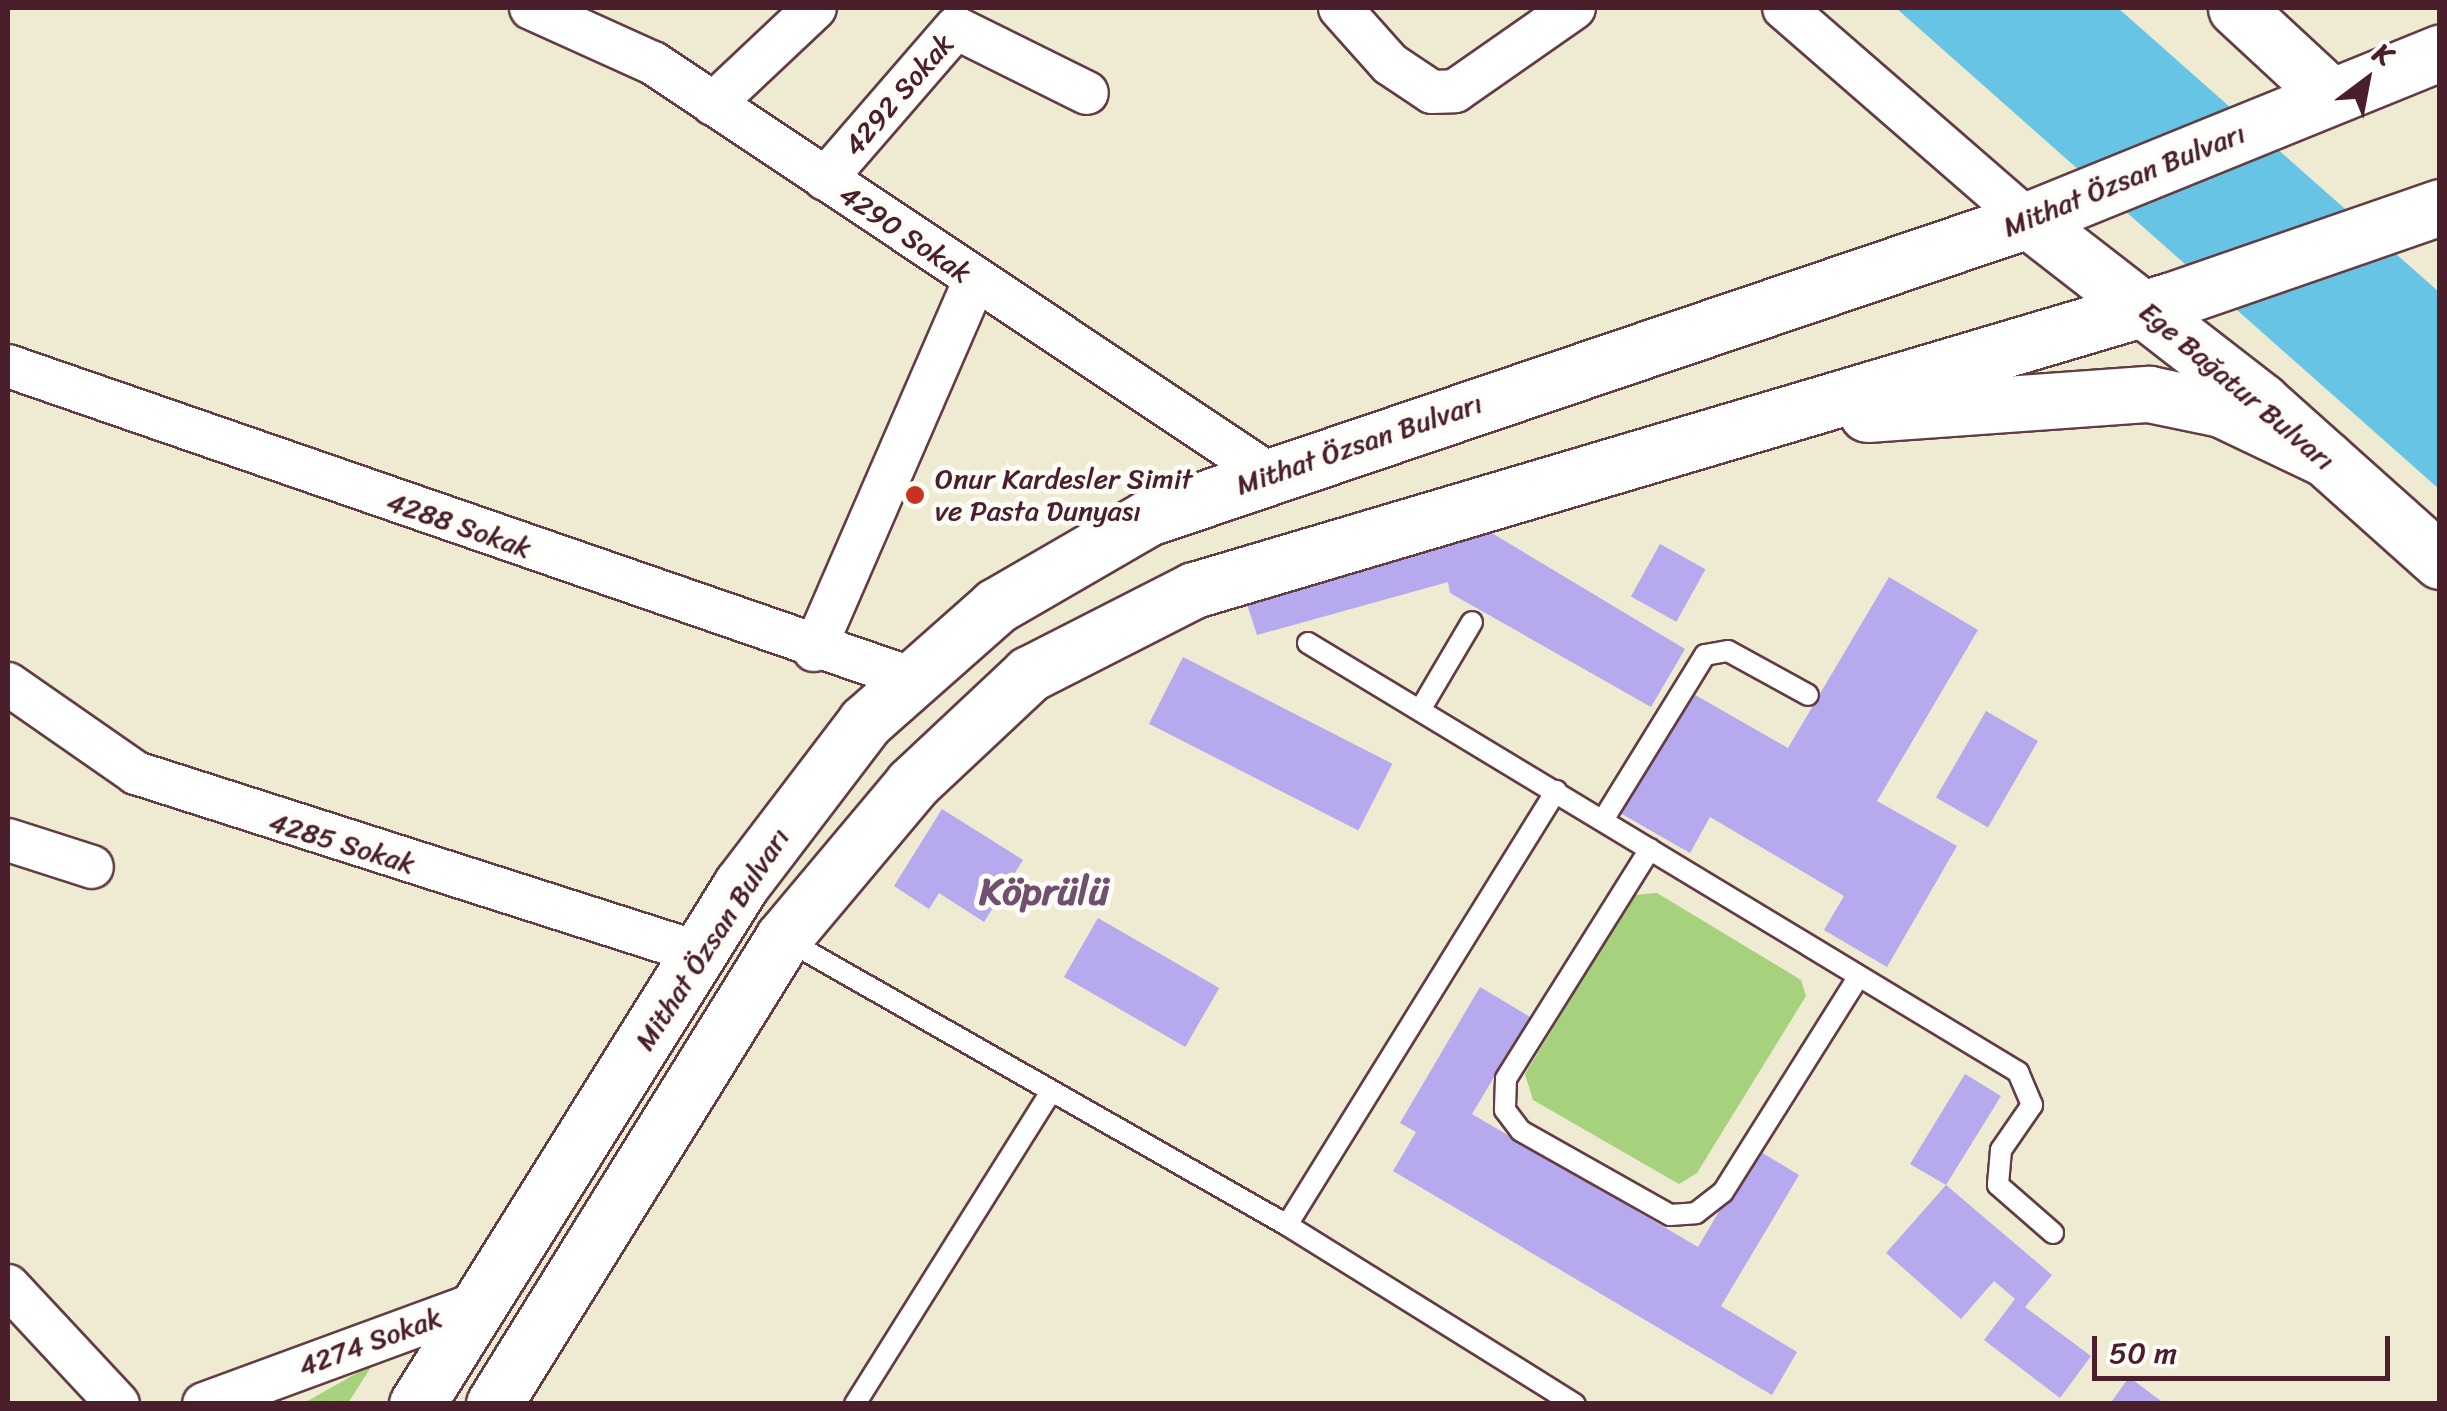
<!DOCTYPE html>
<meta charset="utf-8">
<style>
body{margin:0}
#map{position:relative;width:2447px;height:1411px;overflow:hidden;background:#efead2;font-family:Sriracha,sans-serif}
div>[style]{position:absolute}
.green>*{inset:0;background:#a6d17d}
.water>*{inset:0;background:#67c4e5}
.building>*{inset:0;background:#b6a9ed;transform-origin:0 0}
.roads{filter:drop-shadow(2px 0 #633d44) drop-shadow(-2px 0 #633d44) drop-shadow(0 2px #633d44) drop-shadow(0 -2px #633d44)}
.service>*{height:20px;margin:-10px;padding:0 10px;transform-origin:10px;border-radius:10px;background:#fff}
.minor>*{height:42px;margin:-21px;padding:0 21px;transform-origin:21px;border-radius:21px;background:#fff}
.secondary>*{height:55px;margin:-27.5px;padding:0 27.5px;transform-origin:27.5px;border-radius:27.5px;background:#fff}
.primary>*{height:55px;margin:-27.5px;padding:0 27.5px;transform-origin:27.5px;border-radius:27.5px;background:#fff}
.dots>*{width:28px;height:28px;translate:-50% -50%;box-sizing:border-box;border:5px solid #fdfcf7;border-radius:50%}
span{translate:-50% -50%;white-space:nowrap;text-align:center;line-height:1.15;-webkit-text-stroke:10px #fdfcf7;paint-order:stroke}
.street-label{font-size:28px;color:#4a1f2b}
.poi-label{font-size:28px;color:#4a1f2b}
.left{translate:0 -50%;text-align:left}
.district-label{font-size:38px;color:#704f6f;font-weight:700}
.frame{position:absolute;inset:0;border:10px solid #4a1f2b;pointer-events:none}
.north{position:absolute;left:2317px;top:30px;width:100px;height:100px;-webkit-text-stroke:8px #fdfcf7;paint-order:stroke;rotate:32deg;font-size:28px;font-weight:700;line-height:40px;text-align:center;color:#4a1f2b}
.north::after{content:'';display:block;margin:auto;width:35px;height:45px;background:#4a1f2b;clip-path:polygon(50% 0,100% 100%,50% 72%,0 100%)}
.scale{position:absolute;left:2092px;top:1336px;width:298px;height:45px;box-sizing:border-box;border:5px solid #4a1f2b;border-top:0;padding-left:12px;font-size:30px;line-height:35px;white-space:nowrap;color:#4a1f2b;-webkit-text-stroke:8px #fdfcf7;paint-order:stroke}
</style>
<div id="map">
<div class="green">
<i style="clip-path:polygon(1657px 893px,1801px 980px,1806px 996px,1697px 1173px,1679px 1184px,1533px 1100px,1525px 1074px,1634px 895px)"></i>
<i style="clip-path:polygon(373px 1364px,348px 1403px,304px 1403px)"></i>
</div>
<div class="water">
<i style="clip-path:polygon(1896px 8px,2118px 8px,2439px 292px,2439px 489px)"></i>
</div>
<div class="building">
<i style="clip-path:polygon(1485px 529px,1685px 649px,1651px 707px,1450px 593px,1448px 582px,1257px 635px,1244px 595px)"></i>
<i style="left:1660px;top:544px;width:52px;height:60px;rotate:29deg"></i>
<i style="clip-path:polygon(1889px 577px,1978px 630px,1877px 801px,1957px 846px,1887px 967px,1824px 930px,1844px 896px,1710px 817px,1690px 853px,1620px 813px,1690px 692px,1788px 748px)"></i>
<i style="left:1183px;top:657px;width:235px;height:75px;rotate:27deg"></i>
<i style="left:1986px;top:711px;width:60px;height:100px;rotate:30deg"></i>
<i style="clip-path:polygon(942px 809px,1023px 860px,984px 922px,939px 893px,929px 909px,894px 886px)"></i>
<i style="left:1098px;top:918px;width:140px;height:68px;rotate:30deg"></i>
<i style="clip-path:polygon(1480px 987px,1530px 1017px,1472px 1114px,1698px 1247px,1756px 1149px,1799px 1175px,1721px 1306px,1797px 1352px,1772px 1395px,1393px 1171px,1416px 1132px,1400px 1123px)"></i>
<i style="clip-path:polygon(1965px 1074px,2001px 1096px,1946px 1185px,2052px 1275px,2025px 1307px,2091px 1356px,2060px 1398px,1984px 1340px,2015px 1299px,1994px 1281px,1961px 1319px,1886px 1253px,1946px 1185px,1910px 1164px)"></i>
<i style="clip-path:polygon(2129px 1377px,2165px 1404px,2110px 1404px)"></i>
</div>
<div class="roads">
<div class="service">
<i style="left:1308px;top:643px;width:830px;rotate:31.14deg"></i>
<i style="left:2018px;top:1072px;width:36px;rotate:67deg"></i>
<i style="left:2032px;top:1105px;width:55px;rotate:124.6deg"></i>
<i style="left:2001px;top:1150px;width:35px;rotate:95deg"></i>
<i style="left:1998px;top:1185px;width:73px;rotate:41.1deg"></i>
<i style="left:1420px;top:710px;width:102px;rotate:-59.4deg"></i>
<i style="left:1603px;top:820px;width:194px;rotate:-58.3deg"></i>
<i style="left:1705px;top:655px;width:23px;rotate:-10deg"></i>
<i style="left:1728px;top:651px;width:91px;rotate:28.8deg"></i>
<i style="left:1650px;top:849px;width:271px;rotate:122.1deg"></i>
<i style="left:1506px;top:1079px;width:31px;rotate:92deg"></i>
<i style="left:1505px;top:1110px;width:26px;rotate:53deg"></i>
<i style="left:1521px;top:1131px;width:171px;rotate:29.4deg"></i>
<i style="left:1670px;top:1215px;width:26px;rotate:-4deg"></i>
<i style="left:1696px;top:1213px;width:34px;rotate:-38deg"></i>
<i style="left:1723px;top:1192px;width:253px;rotate:-57.8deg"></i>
<i style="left:785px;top:939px;width:578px;rotate:29.67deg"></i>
<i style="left:1287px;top:1225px;width:339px;rotate:31.9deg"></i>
<i style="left:1287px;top:1225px;width:511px;rotate:-58.21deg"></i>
<i style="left:855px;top:1404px;width:369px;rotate:-57.9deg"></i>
</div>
<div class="minor">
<i style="left:531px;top:8px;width:134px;rotate:24.3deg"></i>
<i style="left:653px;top:63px;width:742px;rotate:33.73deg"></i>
<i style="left:1340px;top:8px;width:75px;rotate:48.2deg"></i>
<i style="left:1390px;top:64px;width:50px;rotate:33.7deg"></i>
<i style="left:1432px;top:92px;width:23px;rotate:-2deg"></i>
<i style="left:1455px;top:91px;width:145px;rotate:-34.9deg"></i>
<i style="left:1784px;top:8px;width:323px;rotate:41deg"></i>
<i style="left:713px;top:104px;width:140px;rotate:-43.3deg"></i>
<i style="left:825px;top:179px;width:200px;rotate:-49.1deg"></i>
<i style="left:956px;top:28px;width:146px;rotate:26.4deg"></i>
<i style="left:8px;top:366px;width:958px;rotate:19.08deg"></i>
<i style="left:814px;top:650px;width:401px;rotate:-66.5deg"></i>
<i style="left:8px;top:684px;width:156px;rotate:34.8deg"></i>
<i style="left:136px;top:773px;width:591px;rotate:17.73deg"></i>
<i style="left:8px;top:840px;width:88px;rotate:17.8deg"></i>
<i style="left:8px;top:1286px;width:161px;rotate:47deg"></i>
<i style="left:204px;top:1404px;width:295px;rotate:-20.2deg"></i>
</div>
<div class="secondary">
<i style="left:2236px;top:8px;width:129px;rotate:42.8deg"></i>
</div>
<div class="primary">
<i style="left:2028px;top:220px;width:295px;rotate:37.8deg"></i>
<i style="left:2261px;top:401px;width:240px;rotate:41.8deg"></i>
<i style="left:1867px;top:414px;width:283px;rotate:-4.1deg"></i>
<i style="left:2149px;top:394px;width:74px;rotate:11.8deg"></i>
<i style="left:2221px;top:409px;width:116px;rotate:25.5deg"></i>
<i style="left:417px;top:1404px;width:612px;rotate:-58.02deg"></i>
<i style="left:741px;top:885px;width:205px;rotate:-52.7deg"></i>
<i style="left:865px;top:722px;width:175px;rotate:-41.5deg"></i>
<i style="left:996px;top:606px;width:176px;rotate:-30.1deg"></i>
<i style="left:1148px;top:518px;width:929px;rotate:-18.71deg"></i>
<i style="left:2028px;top:220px;width:445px;rotate:-22.1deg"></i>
<i style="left:494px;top:1404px;width:548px;rotate:-58.19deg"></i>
<i style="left:783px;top:938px;width:201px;rotate:-50deg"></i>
<i style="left:912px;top:784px;width:161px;rotate:-43.2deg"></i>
<i style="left:1029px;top:674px;width:185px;rotate:-27deg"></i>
<i style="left:1194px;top:590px;width:1020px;rotate:-16.52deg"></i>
<i style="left:2172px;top:300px;width:284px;rotate:-19.1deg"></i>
</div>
</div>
<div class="dots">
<i style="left:915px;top:495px;background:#c8321e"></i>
</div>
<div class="street-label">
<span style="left:899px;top:95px;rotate:-49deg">4292 Sokak</span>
<span style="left:2124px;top:180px;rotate:-22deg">Mithat Özsan Bulvarı</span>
<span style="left:905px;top:234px;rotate:34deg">4290 Sokak</span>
<span style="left:2237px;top:386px;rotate:40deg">Ege Bağatur Bulvarı</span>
<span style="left:1359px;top:444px;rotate:-19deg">Mithat Özsan Bulvarı</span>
<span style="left:459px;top:525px;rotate:19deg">4288 Sokak</span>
<span style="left:342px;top:843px;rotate:17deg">4285 Sokak</span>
<span style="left:712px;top:939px;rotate:-57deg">Mithat Özsan Bulvarı</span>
<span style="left:370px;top:1342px;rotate:-20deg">4274 Sokak</span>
</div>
<div class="poi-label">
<span class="left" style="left:935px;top:495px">Onur Kardesler Simit<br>ve Pasta Dunyası</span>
</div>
<div class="district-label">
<span style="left:1044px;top:892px">Köprülü</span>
</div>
<div class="frame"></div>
<div class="north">K</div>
<div class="scale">50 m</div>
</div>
